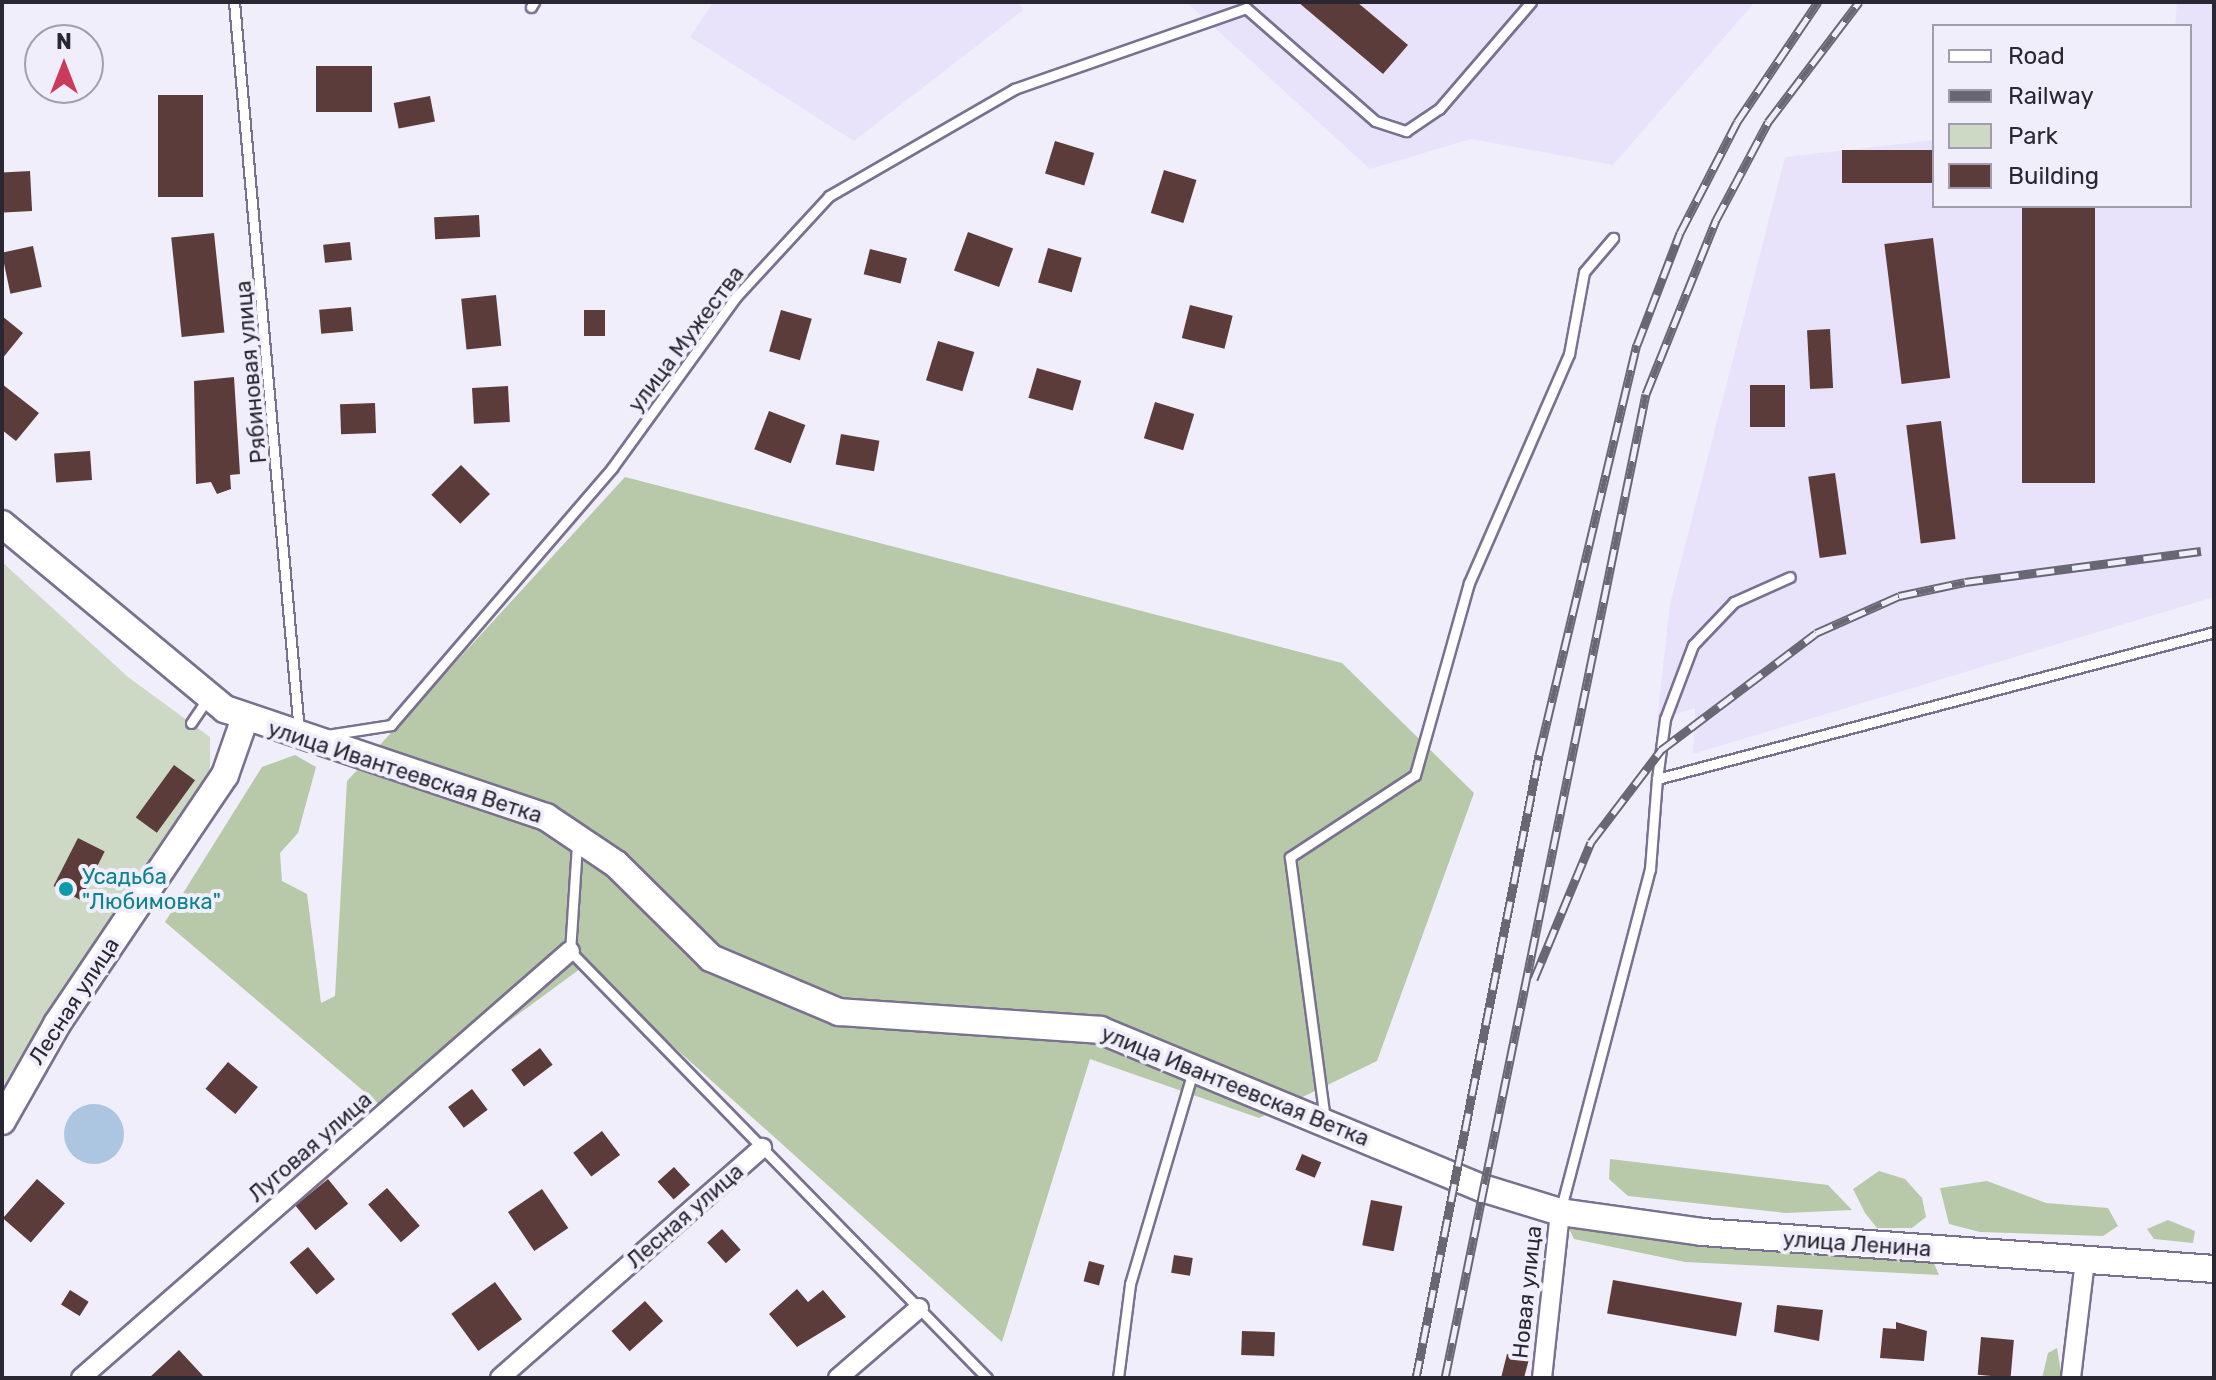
<!DOCTYPE html>
<meta charset="utf-8">
<style>
body{margin:0}
#map{position:relative;width:2216px;height:1380px;overflow:hidden;background:#f1eefb;font-family:Rubik,sans-serif}
div>[style]{position:absolute}
.built>*{inset:0;background:#e8e3fb}
.green>*{inset:0;background:#cdd9c4}
.forest>*{inset:0;background:#b7c9a9}
.water>*{inset:0;background:#acc5e0}
.round{border-radius:50%}
.building>*{inset:0;background:#5c3c3b;transform-origin:0 0}
.roads{filter:drop-shadow(2px 0 #79718f) drop-shadow(-2px 0 #79718f) drop-shadow(0 2px #79718f) drop-shadow(0 -2px #79718f)}
.lane>*{height:9px;margin:-4.5px;padding:0 4.5px;transform-origin:4.5px;border-radius:4.5px;background:#fff}
.street>*{height:18px;margin:-9px;padding:0 9px;transform-origin:9px;border-radius:9px;background:#fff}
.secondary>*{height:26px;margin:-13px;padding:0 13px;transform-origin:13px;border-radius:13px;background:#fff}
.rail>*{height:9px;margin-top:-4.5px;transform-origin:0;background:repeating-linear-gradient(90deg,#f1eefb 0 18px,#6a6774 0 36px);box-sizing:border-box;border-block:2px solid #6a6774}
.dots>*{width:22px;height:22px;translate:-50% -50%;box-sizing:border-box;border:4px solid #f1eefb;border-radius:50%}
span{translate:-50% -50%;white-space:nowrap;text-align:center;line-height:1.15;-webkit-text-stroke:8px #f1eefb;paint-order:stroke}
.street-label{font-size:22px;color:#2a2733}
.culture-label{font-size:22px;color:#0d838f}
.left{translate:0 -50%;text-align:left}
.frame{position:absolute;inset:0;border:4px solid #2a2733;pointer-events:none}
.legend{position:absolute;left:1932px;top:24px;width:260px;height:184px;box-sizing:border-box;background:#f1eefb;border:2px solid #a19eab;margin:0;padding:10px 14px;list-style:none;font-size:24px;color:#2a2733}
.legend li{display:flex;align-items:center;gap:16px;height:40px}
.legend b{width:40px;border:2px solid #a19eab}
.north{position:absolute;left:24px;top:24px;width:80px;height:80px;box-sizing:border-box;background:#f1eefb;border:2px solid #a19eab;border-radius:50%;rotate:0deg;font-size:22px;font-weight:700;line-height:32px;text-align:center;color:#2a2733}
.north::after{content:'';display:block;margin:auto;width:28px;height:36px;background:#ca3a59;clip-path:polygon(50% 0,100% 100%,50% 72%,0 100%)}
</style>
<div id="map">
<div class="built">
<i style="clip-path:polygon(713px 2px,1018px 2px,1023px 10px,854px 141px,690px 37px)"></i>
<i style="clip-path:polygon(1186px 2px,1755px 2px,1613px 165px,1471px 139px,1370px 169px)"></i>
<i style="clip-path:polygon(2177px 2px,2214px 2px,2214px 597px,1693px 754px,1695px 708px,1657px 720px,1670px 604px,1785px 157px,1934px 140px,1934px 206px,2190px 206px,2190px 26px,2175px 26px)"></i>
</div>
<div class="green">
<i style="clip-path:polygon(2px 562px,128px 677px,210px 737px,210px 770px,2px 1087px)"></i>
</div>
<div class="forest">
<i style="clip-path:polygon(625px 477px,1342px 663px,1474px 793px,1377px 1061px,1259px 1118px,1090px 1059px,1002px 1342px,584px 966px,387px 1111px,165px 922px,262px 767px,295px 755px,316px 767px,298px 833px,280px 853px,282px 881px,307px 894px,321px 1003px,335px 996px,347px 781px)"></i>
<i style="clip-path:polygon(1610px 1159px,1828px 1185px,1852px 1210px,1786px 1213px,1628px 1196px,1609px 1179px)"></i>
<i style="clip-path:polygon(1879px 1171px,1905px 1179px,1922px 1198px,1926px 1217px,1912px 1228px,1877px 1228px,1865px 1213px,1853px 1189px)"></i>
<i style="clip-path:polygon(1987px 1181px,2046px 1203px,2108px 1208px,2118px 1226px,2103px 1236px,1980px 1232px,1949px 1224px,1940px 1188px)"></i>
<i style="clip-path:polygon(2168px 1220px,2195px 1231px,2193px 1243px,2154px 1239px,2147px 1229px)"></i>
<i style="clip-path:polygon(1567px 1225px,1929px 1252px,1939px 1275px,1685px 1262px,1574px 1239px)"></i>
<i style="clip-path:polygon(2057px 1348px,2062px 1378px,2042px 1378px,2048px 1353px)"></i>
</div>
<div class="water">
<i class="round" style="left:64px;top:1104px;width:60px;height:60px"></i>
</div>
<div class="building">
<i style="clip-path:polygon(1298px 2px,1357px 2px,1408px 45px,1383px 74px)"></i>
<i style="left:316px;top:66px;width:56px;height:46px"></i>
<i style="left:158px;top:95px;width:45px;height:102px"></i>
<i style="left:430px;top:96px;width:26px;height:37px;rotate:79deg"></i>
<i style="left:1055px;top:141px;width:41px;height:34px;rotate:17deg"></i>
<i style="left:1934px;top:150px;width:33px;height:92px;rotate:90deg"></i>
<i style="left:1164px;top:170px;width:34px;height:45px;rotate:17deg"></i>
<i style="left:30px;top:171px;width:40px;height:28px;rotate:87deg"></i>
<i style="left:2022px;top:206px;width:73px;height:277px"></i>
<i style="left:479px;top:215px;width:22px;height:45px;rotate:87deg"></i>
<i style="left:968px;top:232px;width:48px;height:41px;rotate:20deg"></i>
<i style="left:214px;top:233px;width:100px;height:43px;rotate:84deg"></i>
<i style="left:1933px;top:238px;width:141px;height:49px;rotate:83deg"></i>
<i style="left:350px;top:242px;width:18px;height:27px;rotate:84deg"></i>
<i style="left:33px;top:246px;width:42px;height:32px;rotate:78deg"></i>
<i style="left:1048px;top:248px;width:35px;height:36px;rotate:16deg"></i>
<i style="left:870px;top:249px;width:38px;height:26px;rotate:14deg"></i>
<i style="left:496px;top:295px;width:51px;height:35px;rotate:84deg"></i>
<i style="left:1190px;top:305px;width:44px;height:34px;rotate:14deg"></i>
<i style="left:351px;top:307px;width:24px;height:32px;rotate:85deg"></i>
<i style="left:605px;top:310px;width:26px;height:21px;rotate:90deg"></i>
<i style="left:781px;top:310px;width:32px;height:43px;rotate:16deg"></i>
<i style="clip-path:polygon(2px 316px,23px 333px,2px 359px)"></i>
<i style="left:1830px;top:329px;width:59px;height:23px;rotate:87deg"></i>
<i style="left:938px;top:341px;width:38px;height:41px;rotate:17deg"></i>
<i style="left:1037px;top:368px;width:46px;height:31px;rotate:16deg"></i>
<i style="clip-path:polygon(234px 377px,240px 474px,230px 475px,231px 489px,217px 494px,211px 482px,196px 484px,194px 381px)"></i>
<i style="clip-path:polygon(2px 384px,39px 413px,16px 441px,2px 430px)"></i>
<i style="left:1750px;top:385px;width:35px;height:42px"></i>
<i style="left:508px;top:386px;width:36px;height:36px;rotate:87deg"></i>
<i style="left:1155px;top:402px;width:41px;height:38px;rotate:17deg"></i>
<i style="left:375px;top:403px;width:30px;height:35px;rotate:88deg"></i>
<i style="left:769px;top:411px;width:39px;height:41px;rotate:21deg"></i>
<i style="left:1941px;top:421px;width:119px;height:35px;rotate:83deg"></i>
<i style="left:841px;top:434px;width:39px;height:31px;rotate:10deg"></i>
<i style="left:90px;top:451px;width:29px;height:36px;rotate:86deg"></i>
<i style="left:461px;top:465px;width:41px;height:42px;rotate:45deg"></i>
<i style="left:1835px;top:473px;width:82px;height:27px;rotate:82deg"></i>
<i style="left:174px;top:765px;width:26px;height:65px;rotate:36deg"></i>
<i style="left:78px;top:838px;width:30px;height:54px;rotate:27deg"></i>
<i style="left:540px;top:1048px;width:21px;height:36px;rotate:53deg"></i>
<i style="left:228px;top:1062px;width:39px;height:35px;rotate:40deg"></i>
<i style="left:472px;top:1089px;width:26px;height:30px;rotate:53deg"></i>
<i style="left:602px;top:1131px;width:30px;height:36px;rotate:53deg"></i>
<i style="left:1302px;top:1154px;width:21px;height:17px;rotate:23deg"></i>
<i style="left:674px;top:1167px;width:24px;height:22px;rotate:48deg"></i>
<i style="left:37px;top:1179px;width:37px;height:52px;rotate:41deg"></i>
<i style="left:328px;top:1179px;width:32px;height:42px;rotate:51deg"></i>
<i style="left:387px;top:1188px;width:50px;height:25px;rotate:49deg"></i>
<i style="left:542px;top:1189px;width:47px;height:41px;rotate:56deg"></i>
<i style="left:1371px;top:1200px;width:32px;height:46px;rotate:11deg"></i>
<i style="left:722px;top:1229px;width:28px;height:20px;rotate:48deg"></i>
<i style="left:308px;top:1247px;width:42px;height:24px;rotate:50deg"></i>
<i style="left:1174px;top:1255px;width:19px;height:18px;rotate:9deg"></i>
<i style="left:1089px;top:1261px;width:16px;height:21px;rotate:15deg"></i>
<i style="left:1613px;top:1280px;width:131px;height:34px;rotate:10deg"></i>
<i style="left:495px;top:1282px;width:46px;height:54px;rotate:54deg"></i>
<i style="clip-path:polygon(797px 1289px,808px 1302px,823px 1290px,846px 1317px,797px 1347px,769px 1314px)"></i>
<i style="left:70px;top:1290px;width:22px;height:17px;rotate:32deg"></i>
<i style="left:645px;top:1301px;width:27px;height:45px;rotate:48deg"></i>
<i style="clip-path:polygon(1777px 1305px,1823px 1310px,1819px 1341px,1774px 1332px)"></i>
<i style="clip-path:polygon(1896px 1322px,1927px 1331px,1924px 1361px,1880px 1358px,1883px 1328px,1896px 1329px)"></i>
<i style="left:1242px;top:1331px;width:33px;height:24px;rotate:2deg"></i>
<i style="left:1981px;top:1337px;width:33px;height:38px;rotate:5deg"></i>
<i style="clip-path:polygon(179px 1350px,205px 1378px,149px 1378px)"></i>
<i style="clip-path:polygon(1507px 1354px,1529px 1359px,1524px 1378px,1501px 1378px)"></i>
</div>
<div class="roads">
<div class="lane">
<i style="left:234px;top:2px;width:733px;rotate:84.91deg"></i>
<i style="left:531px;top:7px;width:6px;rotate:-59deg"></i>
<i style="left:191px;top:723px;width:29px;rotate:-56deg"></i>
<i style="left:327px;top:735px;width:65px;rotate:-8.9deg"></i>
<i style="left:391px;top:725px;width:339px;rotate:-49.3deg"></i>
<i style="left:612px;top:468px;width:210px;rotate:-54.1deg"></i>
<i style="left:735px;top:298px;width:139px;rotate:-47.3deg"></i>
<i style="left:829px;top:196px;width:214px;rotate:-30deg"></i>
<i style="left:1014px;top:89px;width:246px;rotate:-19.2deg"></i>
<i style="left:1246px;top:8px;width:171px;rotate:41.2deg"></i>
<i style="left:1375px;top:121px;width:33px;rotate:18deg"></i>
<i style="left:1406px;top:131px;width:40px;rotate:-34deg"></i>
<i style="left:1439px;top:109px;width:141px;rotate:-49.3deg"></i>
<i style="left:1657px;top:779px;width:61px;rotate:-82.4deg"></i>
<i style="left:1665px;top:719px;width:79px;rotate:-69.3deg"></i>
<i style="left:1693px;top:645px;width:59px;rotate:-46.4deg"></i>
<i style="left:1734px;top:602px;width:61px;rotate:-24.1deg"></i>
<i style="left:577px;top:844px;width:107px;rotate:93.7deg"></i>
<i style="left:570px;top:951px;width:597px;rotate:45.68deg"></i>
<i style="left:1325px;top:1120px;width:265px;rotate:-97.6deg"></i>
<i style="left:1290px;top:857px;width:149px;rotate:-33.3deg"></i>
<i style="left:1415px;top:775px;width:199px;rotate:-74.3deg"></i>
<i style="left:1469px;top:583px;width:250px;rotate:-66.4deg"></i>
<i style="left:1569px;top:354px;width:83px;rotate:-79.6deg"></i>
<i style="left:1584px;top:272px;width:45px;rotate:-49.5deg"></i>
<i style="left:1561px;top:1208px;width:350px;rotate:-75.3deg"></i>
<i style="left:1650px;top:869px;width:90px;rotate:-85.6deg"></i>
<i style="left:1657px;top:779px;width:576px;rotate:-14.78deg"></i>
<i style="left:1118px;top:1378px;width:95px;rotate:-82.7deg"></i>
<i style="left:1130px;top:1284px;width:222px;rotate:-73.5deg"></i>
</div>
<div class="street">
<i style="left:81px;top:1378px;width:649px;rotate:-41.13deg"></i>
<i style="left:500px;top:1378px;width:349px;rotate:-41.3deg"></i>
<i style="left:838px;top:1378px;width:107px;rotate:-40.8deg"></i>
<i style="left:1542px;top:1378px;width:167px;rotate:-83.8deg"></i>
<i style="left:2071px;top:1378px;width:119px;rotate:-83.2deg"></i>
</div>
<div class="secondary">
<i style="left:2px;top:524px;width:290px;rotate:39.7deg"></i>
<i style="left:225px;top:709px;width:339px;rotate:18.6deg"></i>
<i style="left:546px;top:817px;width:84px;rotate:33.9deg"></i>
<i style="left:616px;top:864px;width:134px;rotate:44.7deg"></i>
<i style="left:711px;top:958px;width:139px;rotate:22.9deg"></i>
<i style="left:839px;top:1012px;width:262px;rotate:3.9deg"></i>
<i style="left:1100px;top:1030px;width:413px;rotate:22.5deg"></i>
<i style="left:1482px;top:1188px;width:82px;rotate:17.1deg"></i>
<i style="left:1560px;top:1212px;width:143px;rotate:8deg"></i>
<i style="left:1702px;top:1232px;width:513px;rotate:4.13deg"></i>
<i style="left:2px;top:1121px;width:112px;rotate:-60.4deg"></i>
<i style="left:57px;top:1024px;width:300px;rotate:-56deg"></i>
<i style="left:225px;top:775px;width:60px;rotate:-70.7deg"></i>
</div>
</div>
<div class="rail">
<i style="left:1534px;top:979px;width:148px;rotate:-67.4deg"></i>
<i style="left:1591px;top:842px;width:116px;rotate:-52.7deg"></i>
<i style="left:1661px;top:750px;width:194px;rotate:-37deg"></i>
<i style="left:1816px;top:633px;width:91px;rotate:-24deg"></i>
<i style="left:1899px;top:596px;width:67px;rotate:-12deg"></i>
<i style="left:1965px;top:582px;width:238px;rotate:-7.5deg"></i>
<i style="left:1416px;top:1378px;width:635px;rotate:-78.83deg"></i>
<i style="left:1539px;top:755px;width:422px;rotate:-76.6deg"></i>
<i style="left:1637px;top:345px;width:120px;rotate:-69deg"></i>
<i style="left:1680px;top:233px;width:125px;rotate:-62.8deg"></i>
<i style="left:1737px;top:122px;width:145px;rotate:-56deg"></i>
<i style="left:1445px;top:1378px;width:1004px;rotate:-78.46deg"></i>
<i style="left:1646px;top:394px;width:188px;rotate:-68.1deg"></i>
<i style="left:1716px;top:220px;width:111px;rotate:-62deg"></i>
<i style="left:1768px;top:122px;width:151px;rotate:-52.8deg"></i>
</div>
<div class="dots">
<i style="left:66px;top:889px;background:#0f9aa8"></i>
</div>
<div class="street-label">
<span style="left:686px;top:339px;rotate:-53deg">улица Мужества</span>
<span style="left:251px;top:372px;rotate:-95deg">Рябиновая улица</span>
<span style="left:405px;top:772px;rotate:18deg">улица Ивантеевская Ветка</span>
<span style="left:74px;top:1001px;rotate:-57deg">Лесная улица</span>
<span style="left:1235px;top:1086px;rotate:22deg">улица Ивантеевская Ветка</span>
<span style="left:310px;top:1147px;rotate:-41deg">Луговая улица</span>
<span style="left:685px;top:1216px;rotate:-41deg">Лесная улица</span>
<span style="left:1857px;top:1244px;rotate:4deg">улица Ленина</span>
<span style="left:1527px;top:1292px;rotate:-84deg">Новая улица</span>
</div>
<div class="culture-label">
<span class="left" style="left:82px;top:889px">Усадьба<br>"Любимовка"</span>
</div>
<div class="frame"></div>
<ul class="legend">
<li><b style="height:10px;background:#fff"></b>Road</li>
<li><b style="height:10px;background:#6a6774"></b>Railway</li>
<li><b style="height:22px;background:#cdd9c4"></b>Park</li>
<li><b style="height:22px;background:#5c3c3b"></b>Building</li>
</ul>
<div class="north">N</div>
</div>
